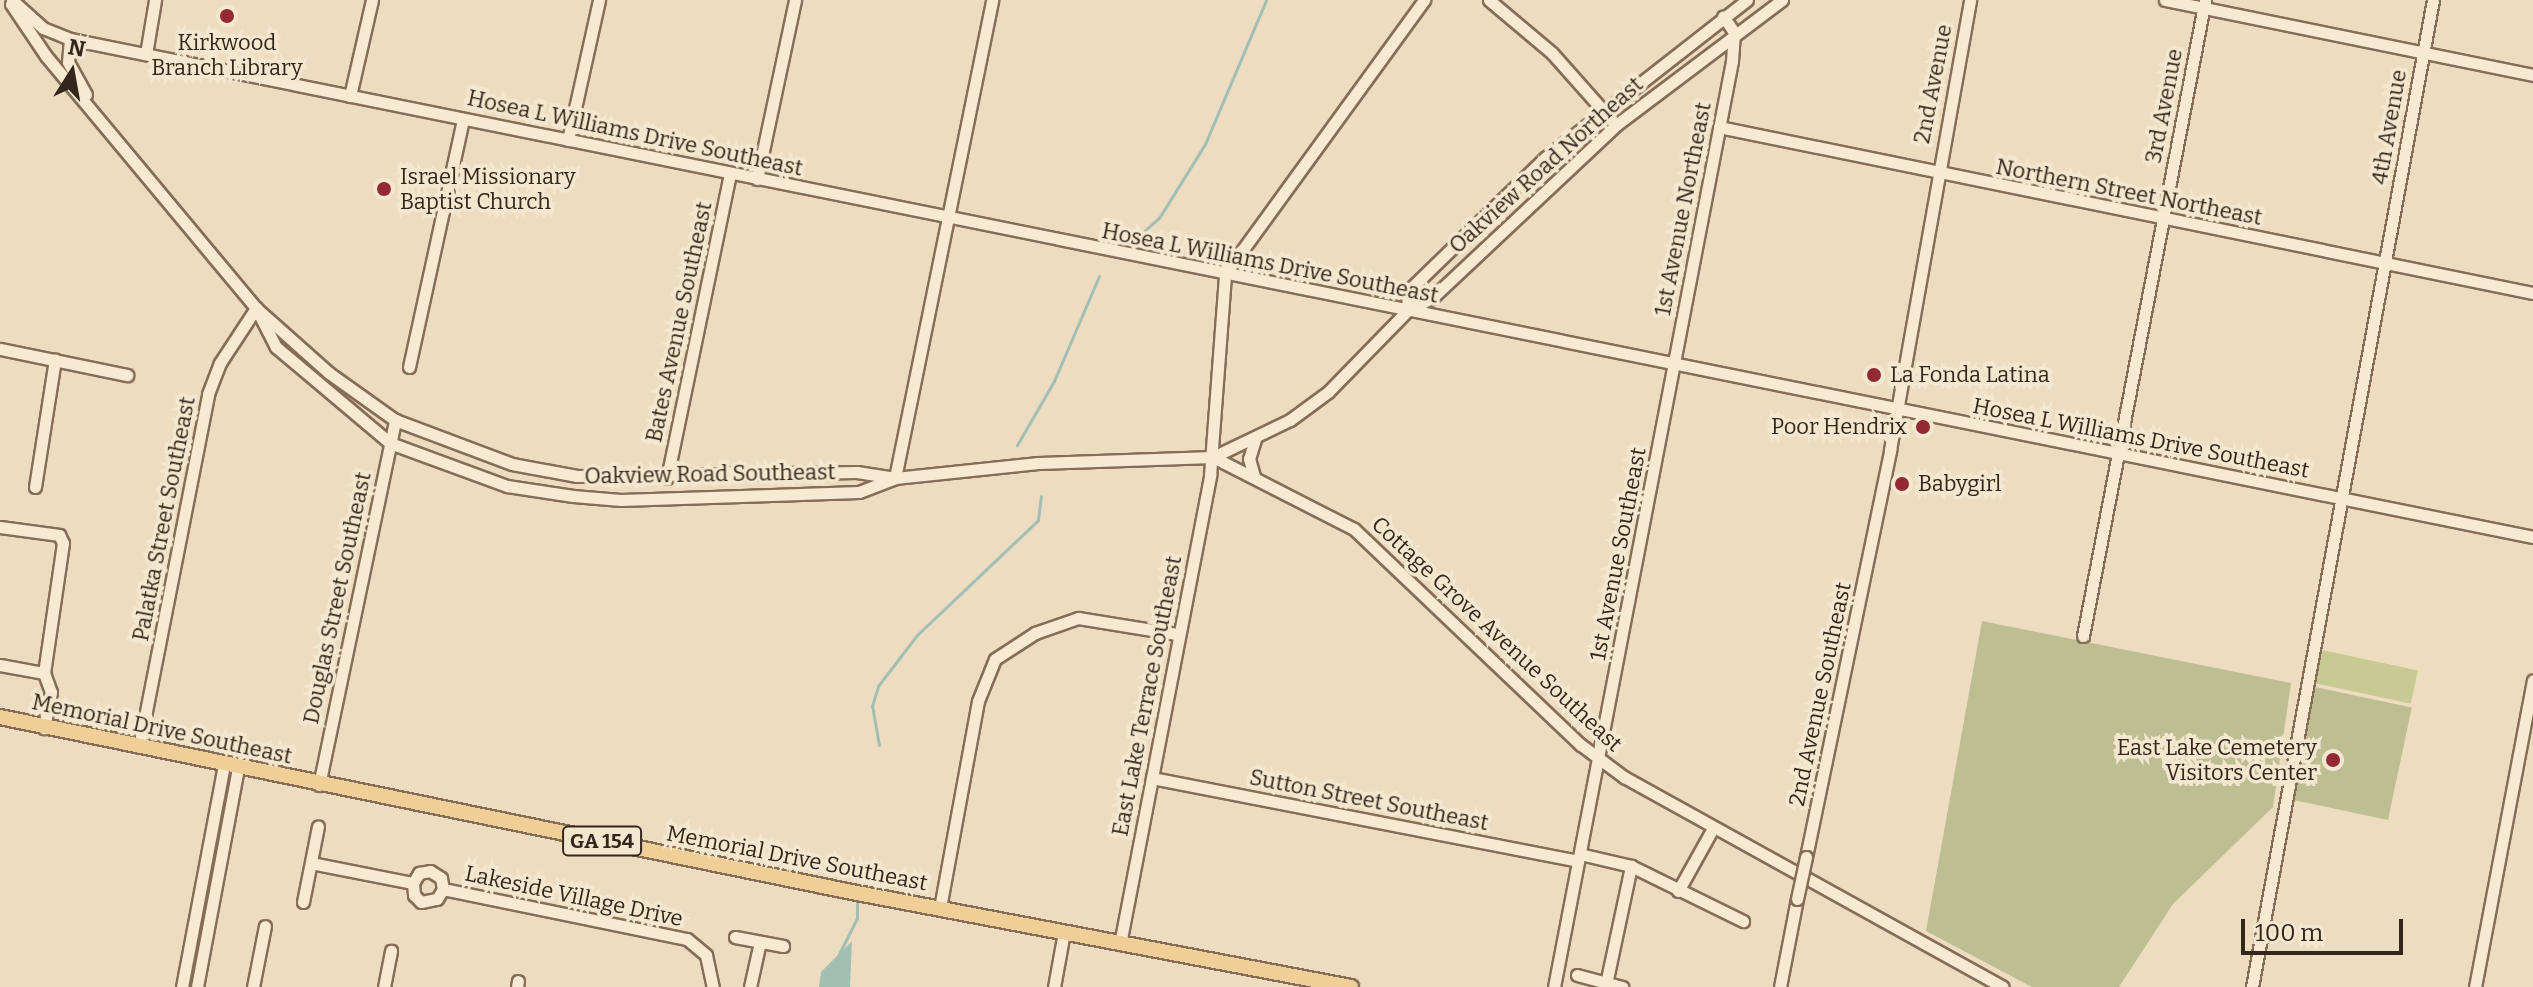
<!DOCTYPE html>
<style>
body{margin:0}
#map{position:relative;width:2533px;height:987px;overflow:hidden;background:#eddcbf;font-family:Bitter,serif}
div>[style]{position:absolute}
.green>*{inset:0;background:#c8ca94;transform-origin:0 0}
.cemetery>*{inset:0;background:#bdbf93;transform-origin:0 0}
.water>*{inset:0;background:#a2bfb4}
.stream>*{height:3px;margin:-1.5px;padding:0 1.5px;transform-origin:1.5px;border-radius:1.5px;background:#a2bfb4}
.roads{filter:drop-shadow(2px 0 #856d58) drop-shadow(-2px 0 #856d58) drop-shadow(0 2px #856d58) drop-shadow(0 -2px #856d58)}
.minor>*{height:11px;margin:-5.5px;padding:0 5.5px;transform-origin:5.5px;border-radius:5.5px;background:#f8ead2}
.major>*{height:14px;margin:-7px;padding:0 7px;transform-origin:7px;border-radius:7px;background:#f0ce97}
.bridges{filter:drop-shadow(2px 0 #856d58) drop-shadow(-2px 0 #856d58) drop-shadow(0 2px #856d58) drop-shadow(0 -2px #856d58)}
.minor-bridge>*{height:11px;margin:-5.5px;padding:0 5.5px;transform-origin:5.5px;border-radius:5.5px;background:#f8ead2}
.dots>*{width:22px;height:22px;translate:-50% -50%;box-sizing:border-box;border:4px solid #f4e7cf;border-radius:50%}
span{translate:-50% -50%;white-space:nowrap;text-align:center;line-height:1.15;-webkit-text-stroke:7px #f4e7cf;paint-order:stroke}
.shield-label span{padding:2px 6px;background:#f4e7cf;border:2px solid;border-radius:6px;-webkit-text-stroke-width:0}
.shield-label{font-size:20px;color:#35261c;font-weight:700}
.poi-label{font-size:22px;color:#35261c}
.left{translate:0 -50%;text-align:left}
.right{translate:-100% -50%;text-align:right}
.street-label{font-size:22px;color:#35261c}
.north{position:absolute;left:32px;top:32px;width:80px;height:80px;-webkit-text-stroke:6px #f4e7cf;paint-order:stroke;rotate:11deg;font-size:22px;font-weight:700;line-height:32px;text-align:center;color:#35261c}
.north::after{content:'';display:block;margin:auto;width:28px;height:36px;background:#35261c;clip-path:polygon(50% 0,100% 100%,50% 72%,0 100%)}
.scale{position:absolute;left:2241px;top:919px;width:162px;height:36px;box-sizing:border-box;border:4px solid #35261c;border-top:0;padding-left:10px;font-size:24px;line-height:28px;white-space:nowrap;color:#35261c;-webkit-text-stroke:6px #f4e7cf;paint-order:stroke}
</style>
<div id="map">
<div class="green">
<i style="left:2322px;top:650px;width:98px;height:34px;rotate:12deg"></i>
</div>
<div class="cemetery">
<i style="clip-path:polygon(1982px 621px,2291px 683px,2273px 807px,2173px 904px,2119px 987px,2032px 987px,1926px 931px)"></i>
<i style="left:2315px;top:687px;width:99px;height:115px;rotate:12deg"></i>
</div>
<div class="water">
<i style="clip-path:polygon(852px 941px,850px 987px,819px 987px,821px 972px)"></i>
</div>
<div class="stream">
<i style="left:1141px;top:234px;width:24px;rotate:-42deg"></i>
<i style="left:1159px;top:218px;width:87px;rotate:-58.1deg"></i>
<i style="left:1205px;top:144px;width:156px;rotate:-67deg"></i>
<i style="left:1017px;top:445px;width:74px;rotate:-60deg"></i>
<i style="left:1054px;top:381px;width:114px;rotate:-66.8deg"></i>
<i style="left:879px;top:745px;width:40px;rotate:-100deg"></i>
<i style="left:872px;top:706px;width:21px;rotate:-73deg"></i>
<i style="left:878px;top:686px;width:64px;rotate:-52.6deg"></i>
<i style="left:917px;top:635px;width:167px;rotate:-43.5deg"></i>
<i style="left:1038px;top:520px;width:24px;rotate:-83deg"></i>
<i style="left:837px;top:958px;width:45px;rotate:-63.4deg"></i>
<i style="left:857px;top:918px;width:15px;rotate:-90deg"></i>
</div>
<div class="roads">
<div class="minor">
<i style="left:12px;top:0;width:42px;rotate:42.1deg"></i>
<i style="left:43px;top:28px;width:29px;rotate:22deg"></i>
<i style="left:70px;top:39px;width:2513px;rotate:11.43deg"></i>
<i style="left:1489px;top:0;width:82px;rotate:40.1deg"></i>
<i style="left:1552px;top:53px;width:96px;rotate:48.4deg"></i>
<i style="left:2165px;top:0;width:376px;rotate:11.5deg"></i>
<i style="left:11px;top:4px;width:63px;rotate:56.1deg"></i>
<i style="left:46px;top:56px;width:328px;rotate:50.2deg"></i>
<i style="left:256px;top:308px;width:98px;rotate:41.7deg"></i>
<i style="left:329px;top:373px;width:81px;rotate:35.5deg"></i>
<i style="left:395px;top:420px;width:125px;rotate:20.6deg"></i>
<i style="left:512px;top:464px;width:66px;rotate:10.5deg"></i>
<i style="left:577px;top:476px;width:280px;rotate:-0.8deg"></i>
<i style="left:857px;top:472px;width:37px;rotate:9deg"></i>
<i style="left:70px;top:39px;width:23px;rotate:95deg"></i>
<i style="left:68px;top:62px;width:37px;rotate:61deg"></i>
<i style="left:146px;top:54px;width:55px;rotate:-80.5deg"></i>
<i style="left:350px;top:96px;width:98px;rotate:-77.1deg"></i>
<i style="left:1719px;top:127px;width:831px;rotate:11.53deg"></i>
<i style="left:568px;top:140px;width:143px;rotate:-77.5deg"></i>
<i style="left:757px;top:179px;width:183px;rotate:-78deg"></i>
<i style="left:256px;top:308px;width:44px;rotate:62.9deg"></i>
<i style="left:276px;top:347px;width:149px;rotate:40.1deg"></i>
<i style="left:390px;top:443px;width:125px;rotate:20.2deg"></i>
<i style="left:507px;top:486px;width:67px;rotate:8.6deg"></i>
<i style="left:573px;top:496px;width:48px;rotate:4.8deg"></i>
<i style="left:621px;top:500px;width:238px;rotate:-1.9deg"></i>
<i style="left:859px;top:492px;width:39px;rotate:-21deg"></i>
<i style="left:895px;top:478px;width:144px;rotate:-6deg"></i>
<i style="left:1038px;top:463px;width:175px;rotate:-2deg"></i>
<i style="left:1213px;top:457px;width:85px;rotate:-25.7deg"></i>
<i style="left:1290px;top:420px;width:47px;rotate:-36.4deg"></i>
<i style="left:1328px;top:392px;width:113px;rotate:-45.7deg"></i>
<i style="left:1407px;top:311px;width:30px;rotate:-28deg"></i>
<i style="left:1433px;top:297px;width:251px;rotate:-43.2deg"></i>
<i style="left:1616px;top:125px;width:208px;rotate:-37deg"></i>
<i style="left:1407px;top:311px;width:20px;rotate:-87deg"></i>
<i style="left:1408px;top:291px;width:192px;rotate:-44.2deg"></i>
<i style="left:1546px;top:157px;width:255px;rotate:-38deg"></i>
<i style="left:0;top:349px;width:130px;rotate:11.6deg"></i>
<i style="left:409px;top:367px;width:254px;rotate:-77.7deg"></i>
<i style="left:1213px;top:457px;width:158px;rotate:27.1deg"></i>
<i style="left:1354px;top:529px;width:313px;rotate:43.6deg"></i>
<i style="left:1581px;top:745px;width:54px;rotate:36.7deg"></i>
<i style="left:1624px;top:777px;width:433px;rotate:29deg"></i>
<i style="left:1254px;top:476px;width:18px;rotate:-106deg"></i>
<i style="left:1249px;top:459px;width:21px;rotate:-73deg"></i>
<i style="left:667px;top:478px;width:311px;rotate:-78.3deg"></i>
<i style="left:895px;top:478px;width:488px;rotate:-78.5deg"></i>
<i style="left:35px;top:487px;width:129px;rotate:-81.1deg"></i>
<i style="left:0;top:527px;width:60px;rotate:7.7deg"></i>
<i style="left:59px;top:535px;width:9px;rotate:63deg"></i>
<i style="left:63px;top:543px;width:131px;rotate:98.3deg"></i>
<i style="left:44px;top:673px;width:20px;rotate:70deg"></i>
<i style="left:51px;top:692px;width:37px;rotate:101deg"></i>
<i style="left:2083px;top:636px;width:648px;rotate:-79.14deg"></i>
<i style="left:0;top:665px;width:45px;rotate:10.3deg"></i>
<i style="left:139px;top:747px;width:360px;rotate:-78.9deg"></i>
<i style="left:208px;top:394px;width:33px;rotate:-69deg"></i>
<i style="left:220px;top:363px;width:66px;rotate:-56.8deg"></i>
<i style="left:1152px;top:778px;width:434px;rotate:11deg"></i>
<i style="left:319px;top:785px;width:373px;rotate:-78.2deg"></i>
<i style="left:1580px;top:854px;width:52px;rotate:13.2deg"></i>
<i style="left:1631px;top:866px;width:125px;rotate:26.2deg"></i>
<i style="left:1806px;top:857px;width:416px;rotate:-78.3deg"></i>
<i style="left:1890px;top:450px;width:457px;rotate:-79.9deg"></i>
<i style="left:311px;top:863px;width:104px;rotate:11.1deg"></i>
<i style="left:413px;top:883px;width:12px;rotate:-59deg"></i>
<i style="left:419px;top:873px;width:11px;rotate:-10deg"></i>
<i style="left:430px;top:871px;width:13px;rotate:32deg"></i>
<i style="left:441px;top:878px;width:11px;rotate:80deg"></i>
<i style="left:443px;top:889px;width:249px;rotate:11.6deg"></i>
<i style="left:687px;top:939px;width:25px;rotate:40deg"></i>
<i style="left:706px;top:955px;width:33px;rotate:78deg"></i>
<i style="left:413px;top:883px;width:12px;rotate:85deg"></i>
<i style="left:414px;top:895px;width:10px;rotate:45deg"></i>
<i style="left:421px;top:902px;width:16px;rotate:-11deg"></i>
<i style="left:437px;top:899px;width:12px;rotate:-59deg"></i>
<i style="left:1678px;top:891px;width:72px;rotate:-60.9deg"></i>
<i style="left:303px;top:902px;width:77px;rotate:-78.8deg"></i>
<i style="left:940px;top:908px;width:210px;rotate:-79.6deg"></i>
<i style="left:978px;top:701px;width:45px;rotate:-68deg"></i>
<i style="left:995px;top:659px;width:48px;rotate:-33deg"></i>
<i style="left:1035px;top:633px;width:46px;rotate:-19.2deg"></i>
<i style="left:1078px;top:618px;width:100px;rotate:9.2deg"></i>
<i style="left:735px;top:937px;width:49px;rotate:10.6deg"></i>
<i style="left:1120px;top:944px;width:478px;rotate:-79.1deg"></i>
<i style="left:1210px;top:475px;width:202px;rotate:-85.7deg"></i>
<i style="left:1225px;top:274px;width:339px;rotate:-54deg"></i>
<i style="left:1577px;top:975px;width:47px;rotate:14.9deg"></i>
<i style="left:1606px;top:984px;width:121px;rotate:-78deg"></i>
<i style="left:182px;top:987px;width:226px;rotate:-79.3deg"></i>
<i style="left:197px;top:987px;width:223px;rotate:-79.4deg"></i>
<i style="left:253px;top:987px;width:62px;rotate:-78.9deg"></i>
<i style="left:384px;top:987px;width:37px;rotate:-79deg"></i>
<i style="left:517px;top:987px;width:6px;rotate:-81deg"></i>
<i style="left:750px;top:987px;width:46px;rotate:-77.5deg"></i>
<i style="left:1054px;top:987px;width:56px;rotate:-79.7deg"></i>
<i style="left:1554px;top:987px;width:943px;rotate:-79.12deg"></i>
<i style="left:1732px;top:61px;width:29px;rotate:-86deg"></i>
<i style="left:1734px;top:32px;width:19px;rotate:-125deg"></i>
<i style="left:1780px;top:987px;width:90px;rotate:-79.1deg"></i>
<i style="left:2252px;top:987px;width:1003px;rotate:-79.61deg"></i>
<i style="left:2475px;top:987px;width:312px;rotate:-79.3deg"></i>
</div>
<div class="major">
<i style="left:0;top:717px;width:875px;rotate:11.61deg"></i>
<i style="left:857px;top:893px;width:503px;rotate:10.77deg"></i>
</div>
</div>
<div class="bridges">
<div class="minor-bridge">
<i style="left:1797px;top:899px;width:43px;rotate:-77.9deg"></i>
</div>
</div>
<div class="dots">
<i style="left:227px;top:16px;background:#932932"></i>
<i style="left:384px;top:189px;background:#932932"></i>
<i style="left:1874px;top:375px;background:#932932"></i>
<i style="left:1923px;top:427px;background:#932932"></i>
<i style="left:1902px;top:484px;background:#932932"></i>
<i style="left:2333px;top:760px;background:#932932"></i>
</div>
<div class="shield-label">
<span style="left:602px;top:841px">GA 154</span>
</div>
<div class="poi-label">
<span style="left:227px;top:55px">Kirkwood<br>Branch Library</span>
<span class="left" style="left:400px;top:189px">Israel Missionary<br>Baptist Church</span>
<span class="left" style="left:1890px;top:375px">La Fonda Latina</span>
<span class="right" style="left:1907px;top:427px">Poor Hendrix</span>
<span class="left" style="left:1918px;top:484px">Babygirl</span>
<span class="right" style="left:2317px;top:760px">East Lake Cemetery<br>Visitors Center</span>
</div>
<div class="street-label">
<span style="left:1933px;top:84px;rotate:-79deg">2nd Avenue</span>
<span style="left:2164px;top:106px;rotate:-79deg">3rd Avenue</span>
<span style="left:2389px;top:127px;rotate:-80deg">4th Avenue</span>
<span style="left:635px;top:133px;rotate:12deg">Hosea L Williams Drive Southeast</span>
<span style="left:1546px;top:165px;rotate:-42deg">Oakview Road Northeast</span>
<span style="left:2129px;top:192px;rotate:11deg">Northern Street Northeast</span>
<span style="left:1683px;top:209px;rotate:-79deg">1st Avenue Northeast</span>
<span style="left:1270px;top:263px;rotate:11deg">Hosea L Williams Drive Southeast</span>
<span style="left:679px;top:322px;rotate:-78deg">Bates Avenue Southeast</span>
<span style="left:2141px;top:438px;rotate:11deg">Hosea L Williams Drive Southeast</span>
<span style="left:710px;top:474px;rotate:-1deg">Oakview Road Southeast</span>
<span style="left:164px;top:519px;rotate:-79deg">Palatka Street Southeast</span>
<span style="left:1618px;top:554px;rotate:-79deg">1st Avenue Southeast</span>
<span style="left:337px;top:598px;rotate:-78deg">Douglas Street Southeast</span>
<span style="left:1497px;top:634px;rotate:43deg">Cottage Grove Avenue Southeast</span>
<span style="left:1820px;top:694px;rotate:-78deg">2nd Avenue Southeast</span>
<span style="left:1147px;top:696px;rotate:-79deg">East Lake Terrace Southeast</span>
<span style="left:162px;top:729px;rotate:12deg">Memorial Drive Southeast</span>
<span style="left:1369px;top:800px;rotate:11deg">Sutton Street Southeast</span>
<span style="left:797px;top:858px;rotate:11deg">Memorial Drive Southeast</span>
<span style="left:574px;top:896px;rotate:12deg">Lakeside Village Drive</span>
</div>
<div class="north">N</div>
<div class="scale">100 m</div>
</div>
